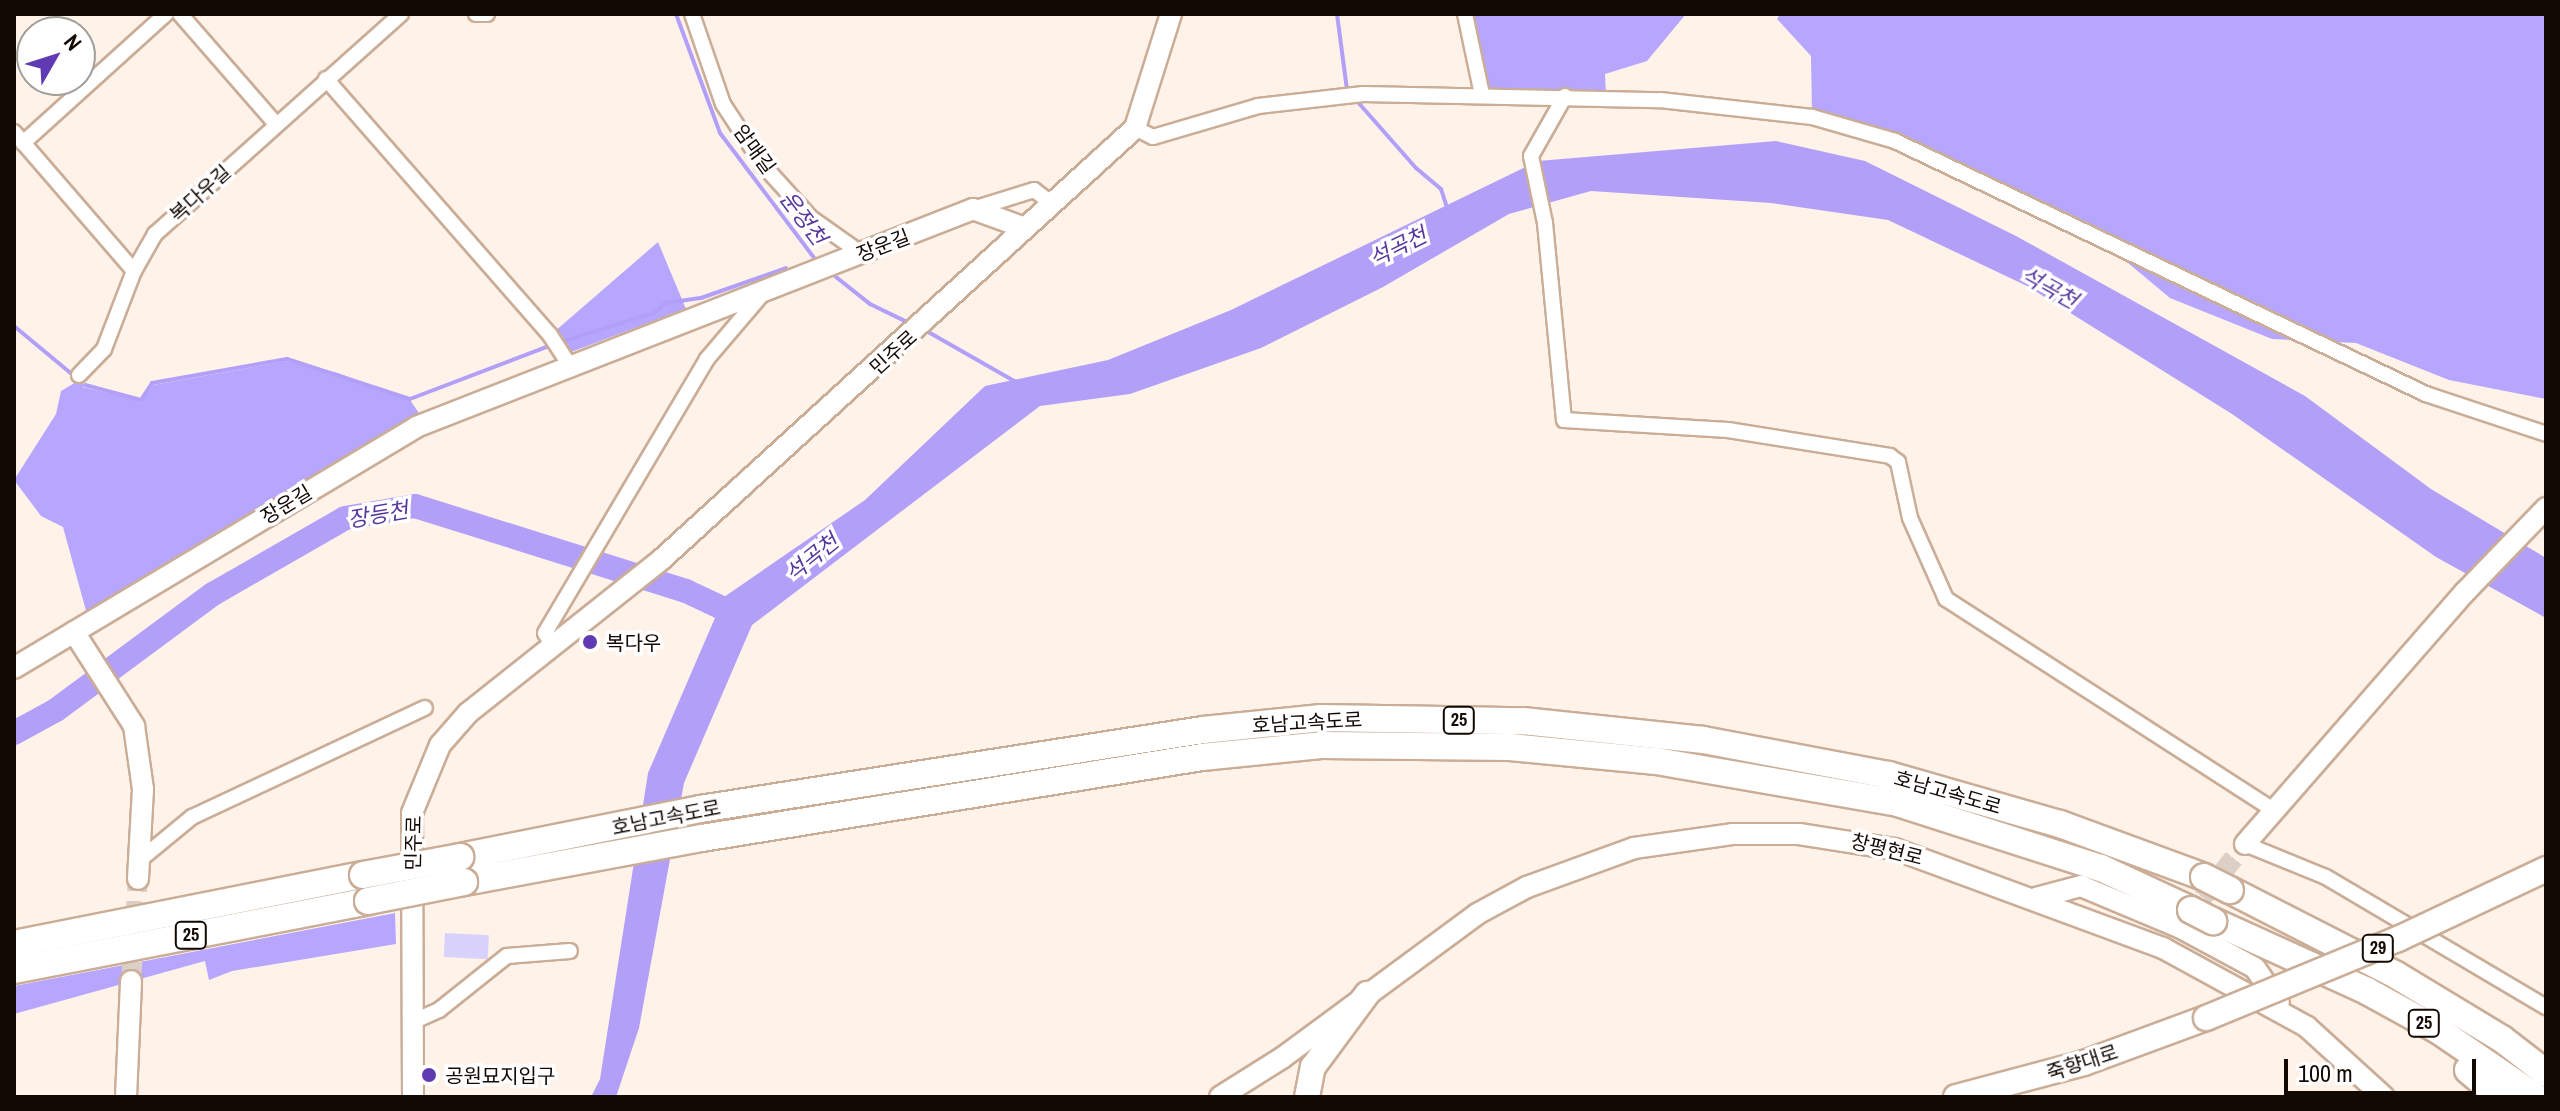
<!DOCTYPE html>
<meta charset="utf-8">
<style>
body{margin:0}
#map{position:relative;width:2560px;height:1111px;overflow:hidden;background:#fef2e9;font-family:"Archivo Narrow","Noto Sans KR",sans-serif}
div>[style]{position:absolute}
.green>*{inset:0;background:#d8d2fa;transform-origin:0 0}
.forest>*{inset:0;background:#b7a6fe}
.water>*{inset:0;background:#b2a0f8}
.stream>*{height:4px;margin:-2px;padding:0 2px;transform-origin:2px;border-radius:2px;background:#b2a0f8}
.river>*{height:24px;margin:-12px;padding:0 12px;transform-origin:12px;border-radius:12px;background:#b2a0f8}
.secondary-tunnel>*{height:20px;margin-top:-10px;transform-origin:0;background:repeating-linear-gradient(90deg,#dbcfc6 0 20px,transparent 0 30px)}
.roads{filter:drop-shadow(2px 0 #caad97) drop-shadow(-2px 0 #caad97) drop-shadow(0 2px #caad97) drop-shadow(0 -2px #caad97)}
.street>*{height:14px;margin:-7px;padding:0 7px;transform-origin:7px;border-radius:7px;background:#fff}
.secondary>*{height:20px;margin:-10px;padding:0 10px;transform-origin:10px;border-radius:10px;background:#fff}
.primary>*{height:24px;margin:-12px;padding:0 12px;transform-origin:12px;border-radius:12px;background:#fff}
.highway>*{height:26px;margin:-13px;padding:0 13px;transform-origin:13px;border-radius:13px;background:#fff}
.bridges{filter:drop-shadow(2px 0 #caad97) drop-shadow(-2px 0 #caad97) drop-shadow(0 2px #caad97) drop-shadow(0 -2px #caad97)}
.primary-bridge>*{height:24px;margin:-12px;padding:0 12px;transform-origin:12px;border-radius:12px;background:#fff}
.highway-bridge>*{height:26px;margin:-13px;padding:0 13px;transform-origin:13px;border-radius:13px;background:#fff}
.dots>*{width:22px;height:22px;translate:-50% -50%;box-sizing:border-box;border:4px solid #fff;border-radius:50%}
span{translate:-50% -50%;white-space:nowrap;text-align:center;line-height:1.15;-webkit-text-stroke:7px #fff;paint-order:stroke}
.shield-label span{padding:2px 6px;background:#fff;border:2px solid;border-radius:6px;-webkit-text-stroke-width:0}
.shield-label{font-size:18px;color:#120903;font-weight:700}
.street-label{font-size:20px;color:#120903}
.poi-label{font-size:20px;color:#120903}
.left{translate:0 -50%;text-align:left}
.water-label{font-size:22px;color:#56389d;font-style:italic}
.frame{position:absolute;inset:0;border:16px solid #120903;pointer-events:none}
.north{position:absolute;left:16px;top:16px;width:80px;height:80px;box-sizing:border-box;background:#fff;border:2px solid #a09d9a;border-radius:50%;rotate:51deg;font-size:22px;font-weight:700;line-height:32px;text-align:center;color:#120903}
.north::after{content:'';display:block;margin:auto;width:28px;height:36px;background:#603ab3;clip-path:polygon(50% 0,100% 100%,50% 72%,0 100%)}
.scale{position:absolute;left:2284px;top:1059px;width:192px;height:36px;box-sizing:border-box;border:4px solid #120903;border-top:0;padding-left:10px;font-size:24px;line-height:28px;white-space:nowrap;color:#120903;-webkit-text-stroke:6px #fff;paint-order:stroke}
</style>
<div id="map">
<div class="green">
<i style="left:445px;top:933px;width:44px;height:24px;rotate:3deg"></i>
</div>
<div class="forest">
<i style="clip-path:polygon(1471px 14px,1686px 14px,1647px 61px,1605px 74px,1606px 94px,1484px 90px)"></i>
<i style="clip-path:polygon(1780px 14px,2546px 14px,2546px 399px,2449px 380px,2356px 343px,2272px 339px,2170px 298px,2068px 213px,1900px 135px,1812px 114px,1811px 56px,1777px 19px)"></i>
<i style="clip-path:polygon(658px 242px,686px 309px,571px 352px,554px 332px)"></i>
<i style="clip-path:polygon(286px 361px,338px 373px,410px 400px,423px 419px,88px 618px,63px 527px,41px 516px,14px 480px,56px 414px,61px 391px,83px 378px,83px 387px,141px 401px,153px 385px)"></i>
<i style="clip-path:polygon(395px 913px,396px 944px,232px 971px,209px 980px,205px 961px,14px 1014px,14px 986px)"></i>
</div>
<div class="water">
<i style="clip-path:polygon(1776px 141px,1865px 161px,2016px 236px,2305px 396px,2431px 489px,2546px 558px,2546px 618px,2436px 557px,2232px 414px,2027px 286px,1888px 220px,1771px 203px,1591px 191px,1509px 214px,1383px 287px,1261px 348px,1130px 394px,1040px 406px,752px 625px,684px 783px,639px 1028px,616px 1097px,591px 1097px,600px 1079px,648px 773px,724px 597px,865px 500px,985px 386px,1108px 360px,1231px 310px,1538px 161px)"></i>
</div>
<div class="stream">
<i style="left:676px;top:14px;width:127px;rotate:69.7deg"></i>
<i style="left:720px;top:133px;width:163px;rotate:53deg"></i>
<i style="left:1337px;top:14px;width:77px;rotate:82.5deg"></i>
<i style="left:1356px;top:100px;width:91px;rotate:48.6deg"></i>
<i style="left:1416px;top:168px;width:33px;rotate:40deg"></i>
<i style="left:1441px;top:189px;width:19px;rotate:72deg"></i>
<i style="left:831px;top:273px;width:50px;rotate:38.5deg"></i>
<i style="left:870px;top:304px;width:46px;rotate:26deg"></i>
<i style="left:14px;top:326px;width:77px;rotate:39.7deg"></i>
<i style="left:923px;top:329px;width:107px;rotate:29.7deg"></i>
<i style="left:564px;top:341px;width:94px;rotate:-17.3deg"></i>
<i style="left:654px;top:313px;width:15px;rotate:-42deg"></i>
<i style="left:665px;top:303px;width:36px;rotate:-8deg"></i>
<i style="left:701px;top:298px;width:90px;rotate:-19.4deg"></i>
<i style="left:85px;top:385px;width:58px;rotate:15deg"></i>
<i style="left:141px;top:400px;width:20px;rotate:-57deg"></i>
<i style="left:152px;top:383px;width:137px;rotate:-10.1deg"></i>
<i style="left:287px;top:359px;width:129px;rotate:18deg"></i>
<i style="left:410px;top:399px;width:149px;rotate:-20.9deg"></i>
</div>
<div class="river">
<i style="left:14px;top:733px;width:48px;rotate:-28.7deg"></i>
<i style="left:56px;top:710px;width:195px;rotate:-36.5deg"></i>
<i style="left:213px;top:594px;width:152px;rotate:-29.9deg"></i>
<i style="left:345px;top:518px;width:71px;rotate:-9.7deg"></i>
<i style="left:415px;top:506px;width:284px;rotate:17.4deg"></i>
<i style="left:686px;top:591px;width:59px;rotate:25.3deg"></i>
</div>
<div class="secondary-tunnel">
<i style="left:2184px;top:921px;width:98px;rotate:-51.6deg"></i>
<i style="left:131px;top:981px;width:102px;rotate:-86.1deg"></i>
</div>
<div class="roads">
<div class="street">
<i style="left:180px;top:14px;width:146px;rotate:48.9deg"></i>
<i style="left:476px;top:14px;width:11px"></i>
<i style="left:692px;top:14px;width:95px;rotate:71deg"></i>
<i style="left:723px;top:104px;width:73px;rotate:56.7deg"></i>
<i style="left:763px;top:165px;width:72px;rotate:47.8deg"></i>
<i style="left:811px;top:218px;width:62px;rotate:35.2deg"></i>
<i style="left:1465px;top:14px;width:83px;rotate:78.1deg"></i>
<i style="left:326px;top:79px;width:340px;rotate:48.8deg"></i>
<i style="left:550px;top:335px;width:38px;rotate:57deg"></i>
<i style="left:1565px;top:96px;width:69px;rotate:119.5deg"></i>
<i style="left:1531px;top:156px;width:68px;rotate:78.2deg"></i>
<i style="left:1545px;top:223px;width:198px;rotate:84.5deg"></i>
<i style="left:1564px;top:420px;width:164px;rotate:3.5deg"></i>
<i style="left:1728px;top:430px;width:164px;rotate:9.1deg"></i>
<i style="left:1890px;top:456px;width:10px;rotate:37deg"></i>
<i style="left:1898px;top:462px;width:57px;rotate:77.9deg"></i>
<i style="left:1910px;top:518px;width:89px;rotate:66deg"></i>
<i style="left:1946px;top:599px;width:391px;rotate:32.8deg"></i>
<i style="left:1135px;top:128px;width:20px;rotate:27deg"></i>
<i style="left:1153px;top:137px;width:109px;rotate:-16.4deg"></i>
<i style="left:1258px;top:106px;width:106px;rotate:-6.5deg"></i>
<i style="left:1363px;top:94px;width:297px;rotate:1.2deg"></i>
<i style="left:1660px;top:100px;width:153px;rotate:6.4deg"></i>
<i style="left:1812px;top:117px;width:86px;rotate:16.1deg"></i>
<i style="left:1895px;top:141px;width:588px;rotate:25.48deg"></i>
<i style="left:2426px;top:394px;width:126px;rotate:18.4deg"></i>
<i style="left:14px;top:132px;width:184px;rotate:49.2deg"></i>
<i style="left:23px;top:143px;width:193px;rotate:-42.1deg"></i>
<i style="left:973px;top:209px;width:64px;rotate:-17.3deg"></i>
<i style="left:1034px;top:190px;width:25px;rotate:37deg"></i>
<i style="left:79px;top:375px;width:36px;rotate:-46deg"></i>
<i style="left:104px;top:349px;width:84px;rotate:-69deg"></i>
<i style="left:134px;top:271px;width:43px;rotate:-60.4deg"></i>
<i style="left:155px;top:234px;width:330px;rotate:-41.8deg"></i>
<i style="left:554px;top:648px;width:17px;rotate:-121deg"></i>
<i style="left:545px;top:633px;width:318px;rotate:-59.4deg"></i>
<i style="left:707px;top:359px;width:88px;rotate:-49.6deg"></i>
<i style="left:2245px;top:844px;width:87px;rotate:22.2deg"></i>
<i style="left:2326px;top:877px;width:256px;rotate:30.6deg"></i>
<i style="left:141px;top:859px;width:66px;rotate:-39.5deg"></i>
<i style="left:192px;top:817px;width:257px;rotate:-25.1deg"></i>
<i style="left:412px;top:1022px;width:30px;rotate:-24deg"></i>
<i style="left:439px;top:1010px;width:87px;rotate:-38.5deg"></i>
<i style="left:507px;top:956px;width:63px;rotate:-4.5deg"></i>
</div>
<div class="secondary">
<i style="left:74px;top:632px;width:112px;rotate:57.4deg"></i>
<i style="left:134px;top:726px;width:64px;rotate:81.9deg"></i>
<i style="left:143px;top:789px;width:90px;rotate:93.2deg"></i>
<i style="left:14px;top:668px;width:469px;rotate:-30.9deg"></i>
<i style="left:416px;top:427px;width:598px;rotate:-21.37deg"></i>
<i style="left:973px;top:209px;width:55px;rotate:20.1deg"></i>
<i style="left:2245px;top:844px;width:335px;rotate:-48.9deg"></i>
<i style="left:2465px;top:592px;width:117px;rotate:-46deg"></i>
<i style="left:2036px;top:898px;width:47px;rotate:-14.9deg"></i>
<i style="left:2081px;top:886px;width:106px;rotate:22.7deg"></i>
<i style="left:2179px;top:927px;width:86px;rotate:28.3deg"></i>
<i style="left:2255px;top:968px;width:42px;rotate:55.6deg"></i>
<i style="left:126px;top:1097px;width:116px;rotate:-87.5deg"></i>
<i style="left:413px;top:1097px;width:284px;rotate:-90.2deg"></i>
<i style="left:412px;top:813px;width:74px;rotate:-67.6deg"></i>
<i style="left:440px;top:745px;width:43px;rotate:-48.8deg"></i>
<i style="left:468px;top:713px;width:248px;rotate:-38.4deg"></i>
<i style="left:662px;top:559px;width:640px;rotate:-42.34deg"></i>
<i style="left:1135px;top:128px;width:120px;rotate:-72.5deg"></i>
<i style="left:1220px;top:1097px;width:73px;rotate:-32.2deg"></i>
<i style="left:1282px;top:1058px;width:242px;rotate:-36.4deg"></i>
<i style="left:1477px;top:914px;width:57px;rotate:-28.4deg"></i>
<i style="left:1527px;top:887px;width:114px;rotate:-20deg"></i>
<i style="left:1634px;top:848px;width:99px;rotate:-8.1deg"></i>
<i style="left:1732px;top:834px;width:67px"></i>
<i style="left:1799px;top:834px;width:97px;rotate:8.9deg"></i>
<i style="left:1895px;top:849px;width:286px;rotate:20.3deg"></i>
<i style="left:2163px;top:948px;width:164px;rotate:28.7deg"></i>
<i style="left:2307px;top:1027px;width:104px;rotate:42.3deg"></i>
</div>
<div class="primary">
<i style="left:1307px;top:1097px;width:31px;rotate:-79deg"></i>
<i style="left:1313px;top:1067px;width:91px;rotate:-53.5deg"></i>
<i style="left:1956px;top:1097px;width:132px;rotate:-14.9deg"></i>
<i style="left:2084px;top:1063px;width:130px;rotate:-20.2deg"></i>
</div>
<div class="highway">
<i style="left:460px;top:857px;width:245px;rotate:-11.3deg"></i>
<i style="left:700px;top:809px;width:509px;rotate:-8.93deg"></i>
<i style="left:1203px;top:730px;width:119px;rotate:-5.8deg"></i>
<i style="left:1321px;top:718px;width:202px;rotate:0.9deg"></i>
<i style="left:1523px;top:721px;width:181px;rotate:6deg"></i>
<i style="left:1703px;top:740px;width:189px;rotate:10.7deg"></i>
<i style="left:1889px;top:775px;width:178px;rotate:16deg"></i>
<i style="left:2060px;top:824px;width:153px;rotate:20.2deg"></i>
<i style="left:464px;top:882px;width:242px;rotate:-10.5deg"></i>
<i style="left:702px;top:838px;width:507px;rotate:-9.2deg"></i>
<i style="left:1202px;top:757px;width:122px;rotate:-5.7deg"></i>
<i style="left:1323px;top:745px;width:187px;rotate:0.6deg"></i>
<i style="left:1510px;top:747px;width:147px;rotate:5.5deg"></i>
<i style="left:1656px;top:761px;width:246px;rotate:9.8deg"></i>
<i style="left:1898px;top:803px;width:213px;rotate:17.8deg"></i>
<i style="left:2101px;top:868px;width:99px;rotate:25deg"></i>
<i style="left:2230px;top:890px;width:186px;rotate:27.1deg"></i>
<i style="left:2396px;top:975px;width:124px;rotate:31.1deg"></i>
<i style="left:2502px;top:1039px;width:56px;rotate:37.7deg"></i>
<i style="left:2213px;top:921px;width:169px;rotate:24.4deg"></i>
<i style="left:2367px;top:991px;width:81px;rotate:28.8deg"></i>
<i style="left:2438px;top:1030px;width:119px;rotate:34.4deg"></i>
<i style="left:14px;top:944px;width:356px;rotate:-11.2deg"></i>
<i style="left:14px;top:970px;width:361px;rotate:-11deg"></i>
<i style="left:2468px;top:1070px;width:42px;rotate:40.2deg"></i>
</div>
</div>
<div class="bridges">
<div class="primary-bridge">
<i style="left:2206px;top:1018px;width:208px;rotate:-22.4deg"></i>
<i style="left:2398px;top:939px;width:164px;rotate:-25.3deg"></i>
</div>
<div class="highway-bridge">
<i style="left:363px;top:875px;width:99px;rotate:-10.5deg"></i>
<i style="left:2204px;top:877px;width:29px;rotate:27deg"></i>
<i style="left:368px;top:901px;width:98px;rotate:-11.2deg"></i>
<i style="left:2191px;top:910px;width:25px;rotate:27deg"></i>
</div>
</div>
<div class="dots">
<i style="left:590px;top:642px;background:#603ab3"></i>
<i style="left:429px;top:1075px;background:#603ab3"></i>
</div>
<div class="shield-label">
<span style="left:1459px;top:720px">25</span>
<span style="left:191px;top:935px">25</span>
<span style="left:2378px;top:948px">29</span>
<span style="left:2424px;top:1023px">25</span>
</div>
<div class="street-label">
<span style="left:755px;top:149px;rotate:54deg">암매길</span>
<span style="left:200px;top:193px;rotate:-42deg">복다우길</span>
<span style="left:883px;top:245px;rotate:-21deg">장운길</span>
<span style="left:893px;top:352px;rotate:-42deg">민주로</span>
<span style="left:286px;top:504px;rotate:-31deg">장운길</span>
<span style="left:1307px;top:722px;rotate:-3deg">호남고속도로</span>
<span style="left:1948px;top:792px;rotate:16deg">호남고속도로</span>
<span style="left:666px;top:817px;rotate:-11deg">호남고속도로</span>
<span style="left:413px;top:843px;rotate:-89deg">민주로</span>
<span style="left:1887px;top:849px;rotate:14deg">창평현로</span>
<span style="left:2082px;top:1062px;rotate:-18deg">죽향대로</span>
</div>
<div class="poi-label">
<span class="left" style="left:606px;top:642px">복다우</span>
<span class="left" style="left:445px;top:1075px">공원묘지입구</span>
</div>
<div class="water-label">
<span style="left:803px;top:218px;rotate:53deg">운정천</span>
<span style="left:1398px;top:247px;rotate:-26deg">석곡천</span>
<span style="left:2049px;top:288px;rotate:29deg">석곡천</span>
<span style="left:378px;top:515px;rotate:-10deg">장등천</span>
<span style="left:812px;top:558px;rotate:-39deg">석곡천</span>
</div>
<div class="frame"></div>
<div class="north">N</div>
<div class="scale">100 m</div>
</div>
